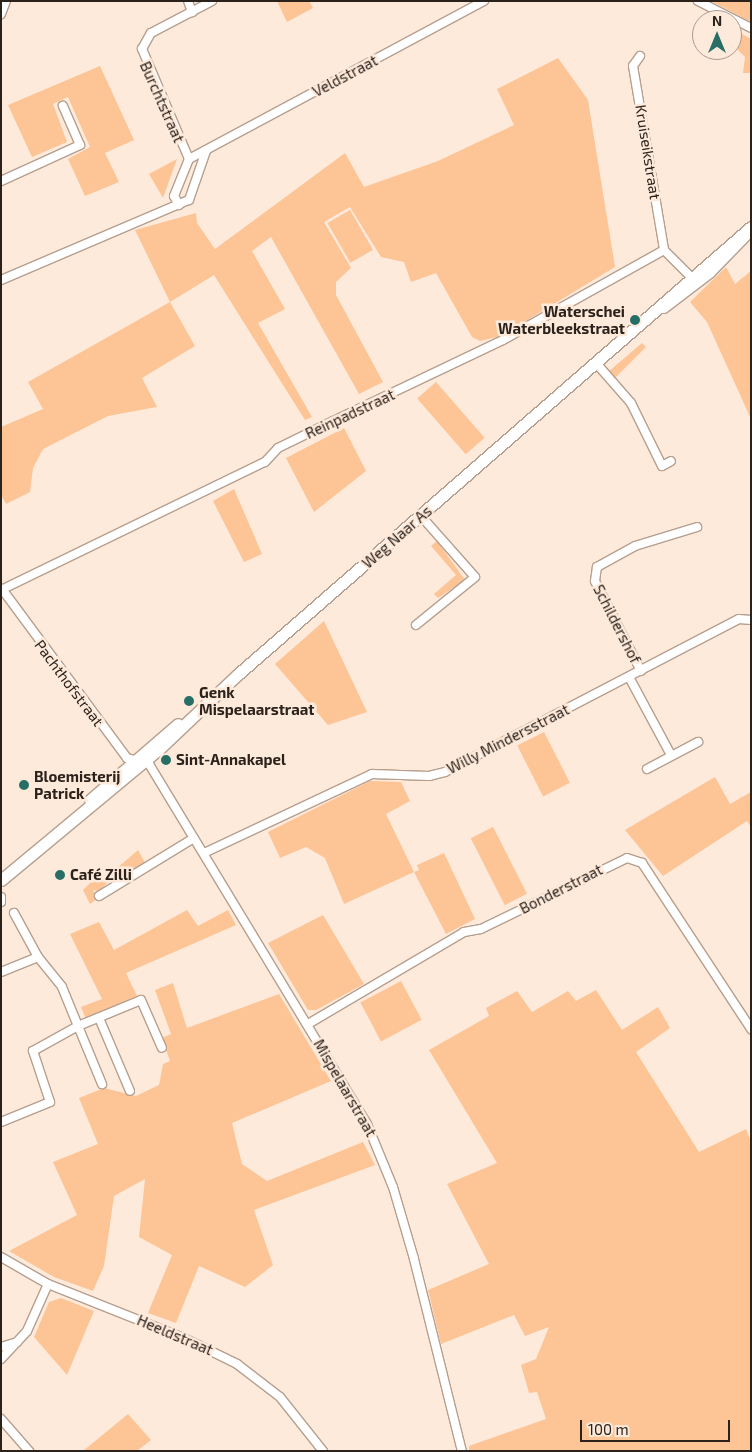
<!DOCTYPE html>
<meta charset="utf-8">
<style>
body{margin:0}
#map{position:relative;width:752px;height:1452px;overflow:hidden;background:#feeadb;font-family:"Exo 2",sans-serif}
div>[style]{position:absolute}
.green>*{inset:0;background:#fdc496;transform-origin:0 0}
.roads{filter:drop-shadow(1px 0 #b69f8e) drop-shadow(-1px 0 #b69f8e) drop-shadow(0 1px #b69f8e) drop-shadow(0 -1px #b69f8e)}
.minor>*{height:8px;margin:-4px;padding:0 4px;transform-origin:4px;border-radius:4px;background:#fff}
.secondary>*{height:11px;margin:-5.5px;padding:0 5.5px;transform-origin:5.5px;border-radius:5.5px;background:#fff}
.dots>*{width:14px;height:14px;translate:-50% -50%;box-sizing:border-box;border:2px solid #feeadb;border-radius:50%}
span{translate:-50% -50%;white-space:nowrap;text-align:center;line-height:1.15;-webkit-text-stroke:5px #feeadb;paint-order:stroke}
.street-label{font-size:15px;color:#2b221b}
.poi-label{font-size:15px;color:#2b221b;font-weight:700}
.right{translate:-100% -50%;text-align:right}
.left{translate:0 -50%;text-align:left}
.frame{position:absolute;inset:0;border:2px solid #2b221b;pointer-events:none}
.north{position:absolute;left:692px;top:10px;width:50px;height:50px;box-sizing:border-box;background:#feeadb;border:1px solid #aa9a8e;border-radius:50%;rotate:0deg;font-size:14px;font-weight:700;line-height:20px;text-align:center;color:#2b221b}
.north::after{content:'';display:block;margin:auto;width:18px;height:22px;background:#276f66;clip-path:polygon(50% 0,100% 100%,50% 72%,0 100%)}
.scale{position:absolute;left:580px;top:1420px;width:150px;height:22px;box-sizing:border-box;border:2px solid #2b221b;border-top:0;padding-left:6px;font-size:15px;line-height:18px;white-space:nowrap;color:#2b221b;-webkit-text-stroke:4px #feeadb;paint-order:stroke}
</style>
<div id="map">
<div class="green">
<i style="clip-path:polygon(277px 1px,309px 1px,313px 8px,287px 22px)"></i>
<i style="clip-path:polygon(711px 1px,751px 1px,751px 22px)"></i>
<i style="clip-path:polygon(737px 31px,751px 39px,751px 73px,743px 73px,745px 57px,732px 44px)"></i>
<i style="clip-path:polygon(558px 58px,588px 100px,615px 267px,501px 336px,480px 341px,472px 337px,436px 273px,411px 282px,404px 262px,381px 257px,350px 207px,324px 222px,351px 268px,336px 282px,336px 295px,383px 382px,359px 394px,271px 237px,252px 251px,285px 309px,258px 323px,312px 417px,305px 420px,214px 275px,170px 302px,195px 346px,142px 378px,157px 407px,108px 416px,43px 449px,33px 468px,30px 492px,6px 504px,1px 495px,1px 427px,43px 409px,28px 382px,170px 302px,135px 230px,196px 213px,197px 223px,215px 249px,345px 153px,364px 187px,438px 161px,514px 125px,497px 89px)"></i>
<i style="clip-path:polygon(100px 66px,134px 140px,105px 153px,119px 182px,85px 196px,68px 159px,90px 147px,68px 97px,53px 104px,67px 142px,32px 157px,8px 105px)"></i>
<i style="clip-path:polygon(177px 159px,163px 198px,149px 174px)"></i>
<i style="left:350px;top:210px;width:46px;height:26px;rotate:60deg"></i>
<i style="clip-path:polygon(726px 267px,735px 284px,751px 271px,751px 419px,707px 322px,690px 302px)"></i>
<i style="clip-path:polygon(642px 343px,646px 347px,614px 379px,608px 372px)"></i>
<i style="left:436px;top:382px;width:74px;height:25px;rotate:49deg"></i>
<i style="clip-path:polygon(344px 428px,366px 471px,314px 512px,286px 458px)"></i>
<i style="clip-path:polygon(234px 489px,262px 554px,244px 562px,213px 501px)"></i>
<i style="clip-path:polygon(437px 541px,465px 580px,438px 598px,434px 594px,456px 575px,431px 546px)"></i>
<i style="clip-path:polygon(324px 621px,367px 712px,328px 725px,275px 664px)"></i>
<i style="left:544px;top:732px;width:57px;height:30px;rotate:63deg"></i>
<i style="clip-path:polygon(715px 777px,730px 804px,751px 792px,751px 827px,747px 821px,663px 876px,625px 830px)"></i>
<i style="clip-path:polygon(370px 781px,401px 782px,410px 801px,386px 814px,414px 872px,419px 870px,417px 865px,444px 853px,475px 919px,446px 934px,414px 872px,344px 904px,325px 858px,306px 847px,280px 858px,268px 832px)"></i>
<i style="left:493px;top:827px;width:75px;height:25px;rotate:63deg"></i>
<i style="clip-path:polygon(138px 850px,145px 863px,114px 883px,111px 879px,99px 891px,93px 890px,98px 898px,90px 904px,83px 890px,93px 880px,101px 882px)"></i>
<i style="clip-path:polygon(187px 910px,198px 926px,228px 910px,236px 925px,126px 973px,137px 996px,86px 1019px,81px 1007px,102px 999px,70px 934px,99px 922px,114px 950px)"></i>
<i style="clip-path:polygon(323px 915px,364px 984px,316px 1010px,308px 1010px,268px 943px)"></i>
<i style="left:401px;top:981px;width:44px;height:46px;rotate:62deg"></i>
<i style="clip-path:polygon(173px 983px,187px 1028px,279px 994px,331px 1081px,232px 1123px,242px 1164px,267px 1181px,363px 1142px,375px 1165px,254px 1210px,273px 1265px,245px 1287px,199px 1266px,176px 1323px,148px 1313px,172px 1255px,139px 1237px,145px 1179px,114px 1196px,104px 1266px,93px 1291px,54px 1277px,9px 1251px,77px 1215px,53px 1162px,98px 1144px,79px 1098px,104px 1088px,136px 1096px,159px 1085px,163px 1064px,170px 1061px,162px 1038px,171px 1034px,155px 990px)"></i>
<i style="clip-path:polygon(596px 990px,622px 1030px,658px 1007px,670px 1028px,636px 1052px,699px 1152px,746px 1129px,751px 1141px,751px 1451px,469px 1451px,469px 1446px,546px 1419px,537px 1392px,529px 1393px,521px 1365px,536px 1359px,549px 1327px,525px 1336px,514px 1315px,441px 1344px,428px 1290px,489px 1264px,447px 1184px,497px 1163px,429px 1050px,489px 1016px,486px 1008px,517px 991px,532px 1012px,568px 991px,576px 1001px)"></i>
<i style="clip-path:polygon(61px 1298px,94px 1311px,67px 1375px,34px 1337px,49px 1302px)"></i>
<i style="clip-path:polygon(128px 1414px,151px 1440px,137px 1451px,83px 1451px)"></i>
</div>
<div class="roads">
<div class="minor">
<i style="left:188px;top:1px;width:12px;rotate:70deg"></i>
<i style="left:698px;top:1px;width:59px;rotate:27deg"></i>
<i style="left:1px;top:14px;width:14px;rotate:-69deg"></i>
<i style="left:640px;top:56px;width:12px;rotate:125deg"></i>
<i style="left:633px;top:66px;width:187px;rotate:80.4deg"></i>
<i style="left:189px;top:159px;width:120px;rotate:-113.1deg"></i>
<i style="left:142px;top:49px;width:18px;rotate:-61deg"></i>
<i style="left:151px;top:33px;width:69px;rotate:-27.7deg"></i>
<i style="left:1px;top:181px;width:87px;rotate:-24.5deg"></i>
<i style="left:80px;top:145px;width:43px;rotate:-113.6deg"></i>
<i style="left:179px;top:205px;width:10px;rotate:-119deg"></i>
<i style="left:174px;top:196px;width:40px;rotate:-68deg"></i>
<i style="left:189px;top:159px;width:335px;rotate:-28.2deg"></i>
<i style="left:664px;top:250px;width:42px;rotate:45deg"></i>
<i style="left:1px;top:280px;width:204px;rotate:-23.1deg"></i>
<i style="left:189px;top:200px;width:52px;rotate:-70.9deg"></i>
<i style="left:596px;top:363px;width:53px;rotate:48.8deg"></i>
<i style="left:631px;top:403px;width:70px;rotate:63.8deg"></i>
<i style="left:662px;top:466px;width:10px;rotate:-29deg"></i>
<i style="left:2px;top:589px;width:210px;rotate:53.5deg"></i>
<i style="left:127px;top:758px;width:23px;rotate:15deg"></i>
<i style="left:149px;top:764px;width:421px;rotate:58.8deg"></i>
<i style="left:367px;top:1124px;width:68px;rotate:67.6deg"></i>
<i style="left:393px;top:1187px;width:75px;rotate:73.7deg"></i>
<i style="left:414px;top:1259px;width:198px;rotate:76deg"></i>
<i style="left:1px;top:590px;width:293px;rotate:-25.9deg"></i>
<i style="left:265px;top:462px;width:19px;rotate:-47deg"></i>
<i style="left:278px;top:448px;width:61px;rotate:-26.1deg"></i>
<i style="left:333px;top:421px;width:188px;rotate:-25.5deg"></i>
<i style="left:503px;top:340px;width:184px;rotate:-29.2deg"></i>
<i style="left:416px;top:625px;width:76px;rotate:-39.1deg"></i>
<i style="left:475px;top:577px;width:81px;rotate:-131.5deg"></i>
<i style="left:641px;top:671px;width:101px;rotate:-117.1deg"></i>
<i style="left:595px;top:581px;width:14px;rotate:-82deg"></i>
<i style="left:597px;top:567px;width:43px;rotate:-28.9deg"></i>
<i style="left:635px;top:546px;width:65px;rotate:-17deg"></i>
<i style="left:629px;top:677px;width:89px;rotate:61.7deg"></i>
<i style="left:647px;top:769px;width:58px;rotate:-27.9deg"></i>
<i style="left:204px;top:853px;width:186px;rotate:-25.2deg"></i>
<i style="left:372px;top:774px;width:57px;rotate:2deg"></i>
<i style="left:429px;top:776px;width:16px;rotate:-14deg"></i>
<i style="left:445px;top:772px;width:331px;rotate:-27.5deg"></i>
<i style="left:739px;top:619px;width:12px;rotate:5deg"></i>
<i style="left:99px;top:896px;width:111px;rotate:-31.4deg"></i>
<i style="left:1px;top:897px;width:5px;rotate:90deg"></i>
<i style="left:14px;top:913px;width:50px;rotate:61.4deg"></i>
<i style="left:38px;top:957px;width:38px;rotate:51deg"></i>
<i style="left:62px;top:987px;width:42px;rotate:67.7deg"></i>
<i style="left:78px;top:1026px;width:68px;rotate:-22.4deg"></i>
<i style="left:141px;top:1000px;width:52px;rotate:66.4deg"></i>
<i style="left:1px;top:972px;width:40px;rotate:-22deg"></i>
<i style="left:99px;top:1018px;width:79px;rotate:67deg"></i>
<i style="left:308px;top:1024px;width:181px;rotate:-30.5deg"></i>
<i style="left:464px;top:932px;width:17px;rotate:-10deg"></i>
<i style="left:481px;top:929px;width:162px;rotate:-25.9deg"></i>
<i style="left:627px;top:858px;width:16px;rotate:18deg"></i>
<i style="left:642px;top:863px;width:199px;rotate:56.7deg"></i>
<i style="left:1px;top:1122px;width:53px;rotate:-22.2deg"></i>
<i style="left:50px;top:1102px;width:54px;rotate:-108.4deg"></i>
<i style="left:33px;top:1051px;width:51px;rotate:-29.1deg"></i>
<i style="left:78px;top:1026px;width:63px;rotate:67.5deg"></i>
<i style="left:1px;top:1257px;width:54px;rotate:29.9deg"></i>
<i style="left:48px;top:1284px;width:146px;rotate:21.7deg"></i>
<i style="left:184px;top:1338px;width:59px;rotate:26.1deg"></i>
<i style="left:237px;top:1364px;width:54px;rotate:37.5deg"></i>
<i style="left:280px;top:1397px;width:69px;rotate:51.5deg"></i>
<i style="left:1px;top:1347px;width:17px;rotate:-17deg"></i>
<i style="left:1px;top:1359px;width:38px;rotate:-47deg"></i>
<i style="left:27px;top:1331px;width:51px;rotate:-65.9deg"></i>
<i style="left:1px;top:1419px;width:43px;rotate:48.8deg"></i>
</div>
<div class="secondary">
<i style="left:663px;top:307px;width:58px;rotate:-37.3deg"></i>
<i style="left:709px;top:272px;width:53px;rotate:-45.8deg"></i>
<i style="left:90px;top:800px;width:116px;rotate:-40.8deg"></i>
<i style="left:1px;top:880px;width:205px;rotate:-39.7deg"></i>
<i style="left:159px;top:749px;width:108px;rotate:-43.5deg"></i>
<i style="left:237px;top:675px;width:682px;rotate:-41.08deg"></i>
</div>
</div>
<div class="dots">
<i style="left:635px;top:320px;background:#276f66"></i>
<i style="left:189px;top:701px;background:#276f66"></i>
<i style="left:166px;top:760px;background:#276f66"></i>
<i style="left:24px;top:785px;background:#276f66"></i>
<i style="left:60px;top:875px;background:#276f66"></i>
</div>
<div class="street-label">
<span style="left:345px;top:76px;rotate:-28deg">Veldstraat</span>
<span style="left:162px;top:102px;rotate:66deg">Burchtstraat</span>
<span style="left:648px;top:152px;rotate:81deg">Kruiseikstraat</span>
<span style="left:350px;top:414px;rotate:-25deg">Reinpadstraat</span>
<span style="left:397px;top:537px;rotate:-41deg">Weg Naar As</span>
<span style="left:617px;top:624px;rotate:63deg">Schildershof</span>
<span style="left:69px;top:683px;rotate:53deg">Pachthofstraat</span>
<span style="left:508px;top:739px;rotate:-27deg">Willy Mindersstraat</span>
<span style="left:561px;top:889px;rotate:-27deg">Bonderstraat</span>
<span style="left:345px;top:1088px;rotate:60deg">Mispelaarstraat</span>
<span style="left:175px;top:1335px;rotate:23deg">Heeldstraat</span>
</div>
<div class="poi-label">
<span class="right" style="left:625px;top:320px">Waterschei<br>Waterbleekstraat</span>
<span class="left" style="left:199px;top:701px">Genk<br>Mispelaarstraat</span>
<span class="left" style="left:176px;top:760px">Sint-Annakapel</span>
<span class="left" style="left:34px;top:785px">Bloemisterij<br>Patrick</span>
<span class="left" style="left:70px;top:875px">Café Zilli</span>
</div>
<div class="frame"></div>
<div class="north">N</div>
<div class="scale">100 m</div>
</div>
